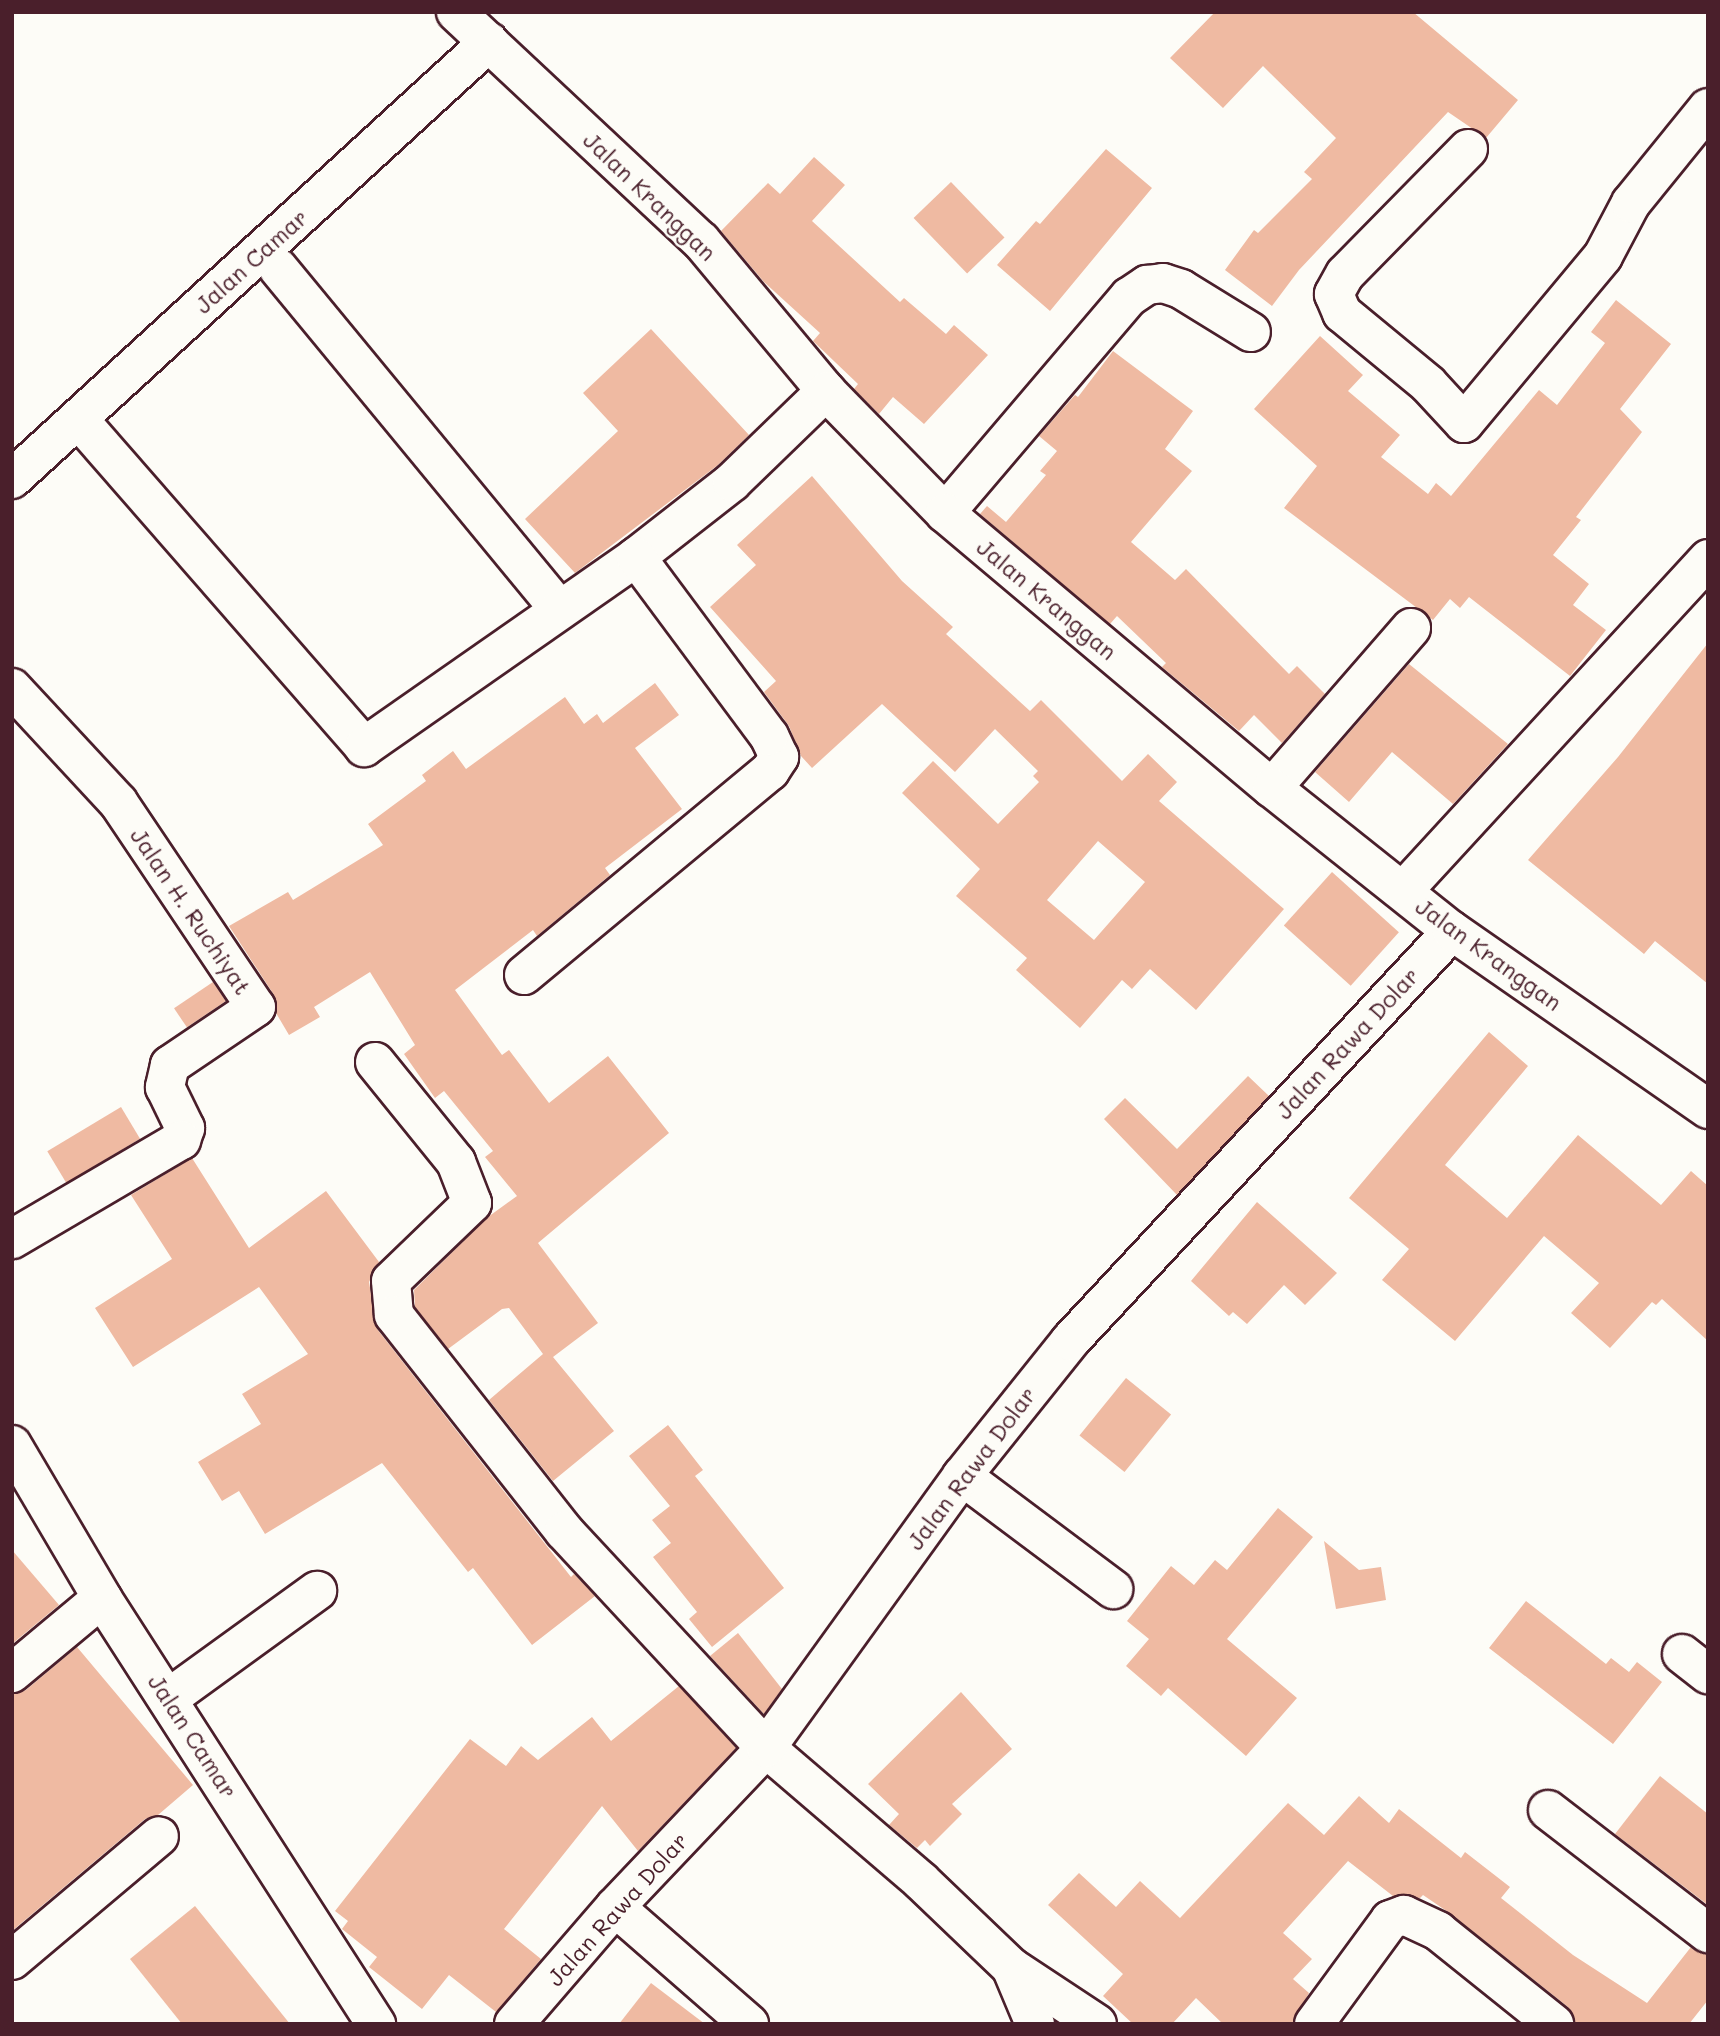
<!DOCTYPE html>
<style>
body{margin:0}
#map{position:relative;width:1720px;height:2036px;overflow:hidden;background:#fdfcf7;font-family:Mali,sans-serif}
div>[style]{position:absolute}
.building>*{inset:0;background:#efbaa2;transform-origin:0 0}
.roads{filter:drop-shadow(2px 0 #4a1f2b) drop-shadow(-2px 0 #4a1f2b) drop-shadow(0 2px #4a1f2b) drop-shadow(0 -2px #4a1f2b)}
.minor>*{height:38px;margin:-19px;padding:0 19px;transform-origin:19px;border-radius:19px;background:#fdfcf7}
.major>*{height:38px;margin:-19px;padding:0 19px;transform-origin:19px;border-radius:19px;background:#fdfcf7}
span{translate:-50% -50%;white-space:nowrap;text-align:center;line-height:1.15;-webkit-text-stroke:5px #fdfcf7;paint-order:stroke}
.street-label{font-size:23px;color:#4a1f2b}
.frame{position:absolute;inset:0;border:14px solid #4a1f2b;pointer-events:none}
</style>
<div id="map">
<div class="building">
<i style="clip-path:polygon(1215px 12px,1413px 12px,1518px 100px,1486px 138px,1448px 112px,1299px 270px,1272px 306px,1225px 270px,1254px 230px,1258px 233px,1312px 179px,1304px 172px,1336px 138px,1263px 66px,1223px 108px,1170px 58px)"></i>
<i style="clip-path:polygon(1106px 149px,1152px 188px,1050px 311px,997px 265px,1036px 221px,1040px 224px)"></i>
<i style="clip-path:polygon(814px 157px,845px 185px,812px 221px,900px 302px,904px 298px,946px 334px,954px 325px,988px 355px,924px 424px,893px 397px,879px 414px,854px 389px,858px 384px,813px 341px,820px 333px,764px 282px,721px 231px,768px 183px,780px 194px)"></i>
<i style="left:951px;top:182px;width:77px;height:52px;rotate:46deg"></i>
<i style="clip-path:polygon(1616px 300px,1671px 344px,1620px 409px,1642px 432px,1576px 517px,1581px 520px,1553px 555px,1589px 584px,1573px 605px,1606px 630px,1570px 676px,1469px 597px,1460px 608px,1450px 599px,1433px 620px,1284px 508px,1317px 466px,1254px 409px,1320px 336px,1363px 375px,1348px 391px,1400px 435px,1381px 457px,1428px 494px,1436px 483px,1451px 496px,1539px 390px,1557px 405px,1605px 343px,1591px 332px)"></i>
<i style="clip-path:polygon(651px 329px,749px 435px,718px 465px,575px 573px,525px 519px,618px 431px,583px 393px)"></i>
<i style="clip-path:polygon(1113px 351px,1193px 411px,1165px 449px,1192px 471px,1131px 542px,1175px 580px,1186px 569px,1289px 674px,1297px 666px,1325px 694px,1282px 743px,1254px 715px,1239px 731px,1162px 667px,1166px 663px,1117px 616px,1110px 624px,980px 514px,987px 506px,1006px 522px,1046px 475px,1040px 471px,1057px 451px,1039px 436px,1075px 395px,1078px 397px)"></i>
<i style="clip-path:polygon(evenodd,812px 476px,902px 581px,953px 627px,946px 634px,1030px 711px,1041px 700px,1122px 781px,1148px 754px,1177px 782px,1159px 801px,1284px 909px,1196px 1010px,1150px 969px,1132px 989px,1122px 980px,1080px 1028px,1016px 970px,1027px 958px,956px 896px,980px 869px,902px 793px,933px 761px,998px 824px,1039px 782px,1033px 776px,1038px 771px,995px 729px,955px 772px,882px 704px,812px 768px,801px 756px,789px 726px,764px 692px,776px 681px,710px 607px,756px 565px,737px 545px,812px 476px,1098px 841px,1145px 882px,1094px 940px,1047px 900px,1098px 841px)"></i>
<i style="clip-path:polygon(1708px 643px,1708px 984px,1655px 941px,1644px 954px,1528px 860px,1618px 757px)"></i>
<i style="clip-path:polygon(1409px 664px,1508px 744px,1453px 804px,1392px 752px,1349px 802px,1315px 772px)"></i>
<i style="clip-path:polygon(655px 683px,679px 715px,635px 748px,682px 809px,605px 868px,610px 875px,537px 936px,533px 930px,455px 990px,502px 1055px,509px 1050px,549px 1103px,608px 1056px,669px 1133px,538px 1243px,598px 1323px,553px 1357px,614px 1431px,553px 1481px,489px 1400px,543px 1354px,509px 1308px,502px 1309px,448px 1349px,415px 1307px,414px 1290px,488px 1217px,517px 1196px,485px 1157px,493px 1151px,444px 1091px,435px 1098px,404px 1054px,415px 1045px,370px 972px,314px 1007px,320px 1017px,289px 1035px,276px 1013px,274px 995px,229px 926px,288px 892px,293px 900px,383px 845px,368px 824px,426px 781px,422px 775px,453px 751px,466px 769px,565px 697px,584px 724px,597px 714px,603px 723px)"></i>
<i style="left:1332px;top:872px;width:90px;height:72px;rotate:42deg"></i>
<i style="left:213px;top:982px;width:23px;height:47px;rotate:56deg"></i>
<i style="clip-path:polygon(1489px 1032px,1528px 1066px,1445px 1165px,1507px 1218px,1578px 1135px,1661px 1205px,1691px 1171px,1708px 1186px,1708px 1341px,1662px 1299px,1656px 1305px,1652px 1302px,1610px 1348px,1571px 1313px,1599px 1283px,1544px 1236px,1455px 1341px,1382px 1280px,1409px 1249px,1349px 1198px)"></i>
<i style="clip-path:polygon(1248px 1076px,1269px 1096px,1177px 1195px,1104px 1119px,1125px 1098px,1177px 1149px)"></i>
<i style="left:121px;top:1107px;width:37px;height:86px;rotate:59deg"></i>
<i style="clip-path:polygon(192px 1158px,249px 1248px,326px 1191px,379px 1262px,369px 1282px,377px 1329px,571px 1577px,574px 1574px,595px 1596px,532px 1645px,473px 1568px,468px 1572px,382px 1463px,265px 1534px,239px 1491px,222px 1501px,198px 1462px,261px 1424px,242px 1394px,308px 1354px,259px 1287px,133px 1367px,95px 1308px,172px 1259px,131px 1195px)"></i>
<i style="clip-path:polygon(1257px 1202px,1337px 1273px,1305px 1305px,1284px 1285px,1247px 1324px,1233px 1312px,1229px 1316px,1191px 1281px)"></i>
<i style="left:1126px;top:1378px;width:58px;height:74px;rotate:39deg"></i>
<i style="clip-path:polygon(668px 1425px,703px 1470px,695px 1476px,784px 1588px,712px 1647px,689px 1619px,697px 1612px,653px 1557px,671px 1543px,652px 1520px,670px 1506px,629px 1456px)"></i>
<i style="clip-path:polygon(1278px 1508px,1313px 1537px,1227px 1639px,1297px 1698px,1246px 1756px,1168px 1688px,1161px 1696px,1126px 1666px,1149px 1639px,1127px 1621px,1171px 1566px,1194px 1585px,1215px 1560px,1227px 1570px)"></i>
<i style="clip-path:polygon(1324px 1541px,1359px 1570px,1381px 1567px,1386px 1600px,1336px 1609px)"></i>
<i style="clip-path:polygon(12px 1550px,59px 1605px,12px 1644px)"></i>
<i style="clip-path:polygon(1526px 1601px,1606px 1664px,1611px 1658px,1629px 1672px,1637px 1662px,1662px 1682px,1613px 1744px,1489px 1648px)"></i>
<i style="clip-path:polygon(738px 1633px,782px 1689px,764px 1714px,710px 1656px)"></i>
<i style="clip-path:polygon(77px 1647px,193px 1785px,158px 1815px,145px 1819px,12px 1931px,12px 1694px,26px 1690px)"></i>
<i style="clip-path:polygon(679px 1686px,736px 1748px,638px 1851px,602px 1806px,504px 1929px,541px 1959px,496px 2012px,449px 1975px,422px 2009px,369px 1967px,377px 1957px,342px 1929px,348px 1921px,335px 1911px,470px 1739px,506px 1766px,521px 1746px,538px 1760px,592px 1717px,611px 1741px)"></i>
<i style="clip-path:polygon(961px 1692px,1012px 1749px,952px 1804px,962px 1814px,930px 1846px,925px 1840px,917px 1848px,889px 1825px,899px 1814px,868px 1784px)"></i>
<i style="clip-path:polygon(1660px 1776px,1708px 1814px,1708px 1905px,1615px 1834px)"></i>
<i style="clip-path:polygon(1359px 1796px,1389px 1823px,1399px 1809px,1461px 1858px,1465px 1852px,1510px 1887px,1501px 1898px,1573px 1955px,1647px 2003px,1691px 1947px,1708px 1954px,1708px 2000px,1689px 2024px,1575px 2024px,1568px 2007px,1451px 1914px,1423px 1895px,1420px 1898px,1393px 1896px,1348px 1861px,1283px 1933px,1312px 1959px,1293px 1979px,1309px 1993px,1292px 2024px,1223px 2024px,1196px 1998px,1172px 2024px,1133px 2024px,1103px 1996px,1123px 1974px,1048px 1905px,1079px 1873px,1116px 1907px,1140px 1881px,1180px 1918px,1288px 1803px,1324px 1835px)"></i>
<i style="clip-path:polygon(195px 1906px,290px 2024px,182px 2024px,130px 1959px)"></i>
<i style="clip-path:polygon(651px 1983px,705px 2024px,619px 2024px)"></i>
</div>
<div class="roads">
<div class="minor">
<i style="left:1468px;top:149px;width:175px;rotate:134.5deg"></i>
<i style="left:1345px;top:274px;width:23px;rotate:119deg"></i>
<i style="left:1334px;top:294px;width:21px;rotate:67deg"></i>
<i style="left:1342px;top:313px;width:112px;rotate:39.5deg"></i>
<i style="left:1428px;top:384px;width:53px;rotate:47.3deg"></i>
<i style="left:1464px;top:423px;width:217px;rotate:-50.2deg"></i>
<i style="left:1603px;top:256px;width:60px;rotate:-62.2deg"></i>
<i style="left:1631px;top:203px;width:122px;rotate:-51deg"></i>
<i style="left:278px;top:268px;width:442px;rotate:50.5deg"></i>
<i style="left:87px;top:429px;width:422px;rotate:48.9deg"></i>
<i style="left:364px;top:747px;width:332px;rotate:-34.9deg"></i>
<i style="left:636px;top:557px;width:122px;rotate:-38deg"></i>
<i style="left:732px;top:482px;width:131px;rotate:-44.1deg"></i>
<i style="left:12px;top:479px;width:647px;rotate:-42.49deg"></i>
<i style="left:945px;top:513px;width:284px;rotate:-49.6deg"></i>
<i style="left:1129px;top:297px;width:22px;rotate:-34deg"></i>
<i style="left:1147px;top:285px;width:16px;rotate:-7deg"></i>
<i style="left:1163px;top:283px;width:19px;rotate:18deg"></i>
<i style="left:1181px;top:289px;width:82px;rotate:31.6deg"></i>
<i style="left:12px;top:688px;width:156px;rotate:47.1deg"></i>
<i style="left:118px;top:802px;width:247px;rotate:56.1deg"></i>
<i style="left:256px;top:1007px;width:104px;rotate:146deg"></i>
<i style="left:170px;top:1065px;width:23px;rotate:103deg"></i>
<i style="left:165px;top:1087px;width:46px;rotate:64deg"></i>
<i style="left:185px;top:1128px;width:13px;rotate:108deg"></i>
<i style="left:181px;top:1140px;width:196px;rotate:149.6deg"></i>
<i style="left:1272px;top:788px;width:212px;rotate:-49deg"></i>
<i style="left:1403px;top:891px;width:451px;rotate:-47.4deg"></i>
<i style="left:524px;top:975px;width:320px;rotate:-39.7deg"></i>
<i style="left:770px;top:771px;width:17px;rotate:-57deg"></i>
<i style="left:779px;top:757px;width:23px;rotate:-115deg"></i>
<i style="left:769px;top:736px;width:223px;rotate:-126.6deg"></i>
<i style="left:375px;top:1062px;width:129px;rotate:51deg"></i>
<i style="left:456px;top:1162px;width:44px;rotate:68.7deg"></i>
<i style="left:472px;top:1203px;width:112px;rotate:136.1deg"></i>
<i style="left:391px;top:1281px;width:34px;rotate:85deg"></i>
<i style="left:394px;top:1315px;width:275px;rotate:51.8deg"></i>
<i style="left:564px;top:1531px;width:296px;rotate:47.1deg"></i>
<i style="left:766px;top:1748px;width:204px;rotate:40.6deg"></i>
<i style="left:921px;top:1881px;width:124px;rotate:43.7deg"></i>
<i style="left:1011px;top:1967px;width:103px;rotate:33.5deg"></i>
<i style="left:12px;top:1445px;width:178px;rotate:59.5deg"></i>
<i style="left:102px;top:1598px;width:507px;rotate:57.25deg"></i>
<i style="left:962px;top:1476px;width:189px;rotate:36.8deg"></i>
<i style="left:1682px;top:1654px;width:33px;rotate:38deg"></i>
<i style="left:12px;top:1673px;width:117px;rotate:-39.8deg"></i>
<i style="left:169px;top:1698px;width:183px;rotate:-35.9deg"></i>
<i style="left:1548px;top:1810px;width:202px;rotate:37.6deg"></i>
<i style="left:615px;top:1907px;width:178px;rotate:41.1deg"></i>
<i style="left:12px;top:1960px;width:192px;rotate:-40.1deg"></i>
<i style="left:1011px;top:1967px;width:62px;rotate:67.2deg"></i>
<i style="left:514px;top:2024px;width:155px;rotate:-49.2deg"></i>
<i style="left:615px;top:1907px;width:219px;rotate:-46.5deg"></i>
<i style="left:766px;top:1748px;width:335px;rotate:-54.2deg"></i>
<i style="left:962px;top:1476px;width:173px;rotate:-51.3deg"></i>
<i style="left:1070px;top:1341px;width:560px;rotate:-47.02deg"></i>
<i style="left:1314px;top:2024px;width:129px;rotate:-53.8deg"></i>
<i style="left:1390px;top:1920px;width:15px;rotate:-20deg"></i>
<i style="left:1404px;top:1915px;width:38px;rotate:25deg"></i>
<i style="left:1438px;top:1931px;width:149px;rotate:38.7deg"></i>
</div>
<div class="major">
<i style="left:456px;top:12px;width:335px;rotate:43.1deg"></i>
<i style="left:701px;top:241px;width:195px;rotate:50.2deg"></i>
<i style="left:826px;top:391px;width:170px;rotate:45.7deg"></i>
<i style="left:945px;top:513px;width:427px;rotate:40.1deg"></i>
<i style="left:1272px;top:788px;width:230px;rotate:38.5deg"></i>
<i style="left:1452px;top:931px;width:312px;rotate:34.8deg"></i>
</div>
</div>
<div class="street-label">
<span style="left:650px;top:196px;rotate:44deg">Jalan Kranggan</span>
<span style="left:251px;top:261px;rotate:-42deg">Jalan Camar</span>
<span style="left:1047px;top:599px;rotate:40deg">Jalan Kranggan</span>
<span style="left:191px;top:911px;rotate:56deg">Jalan H. Ruchiyat</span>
<span style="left:1489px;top:954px;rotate:36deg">Jalan Kranggan</span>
<span style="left:1347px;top:1043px;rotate:-47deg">Jalan Rawa Dolar</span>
<span style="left:971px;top:1468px;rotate:-53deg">Jalan Rawa Dolar</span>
<span style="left:193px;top:1736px;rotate:57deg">Jalan Camar</span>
<span style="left:617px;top:1909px;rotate:-48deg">Jalan Rawa Dolar</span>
</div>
<div class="frame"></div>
</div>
